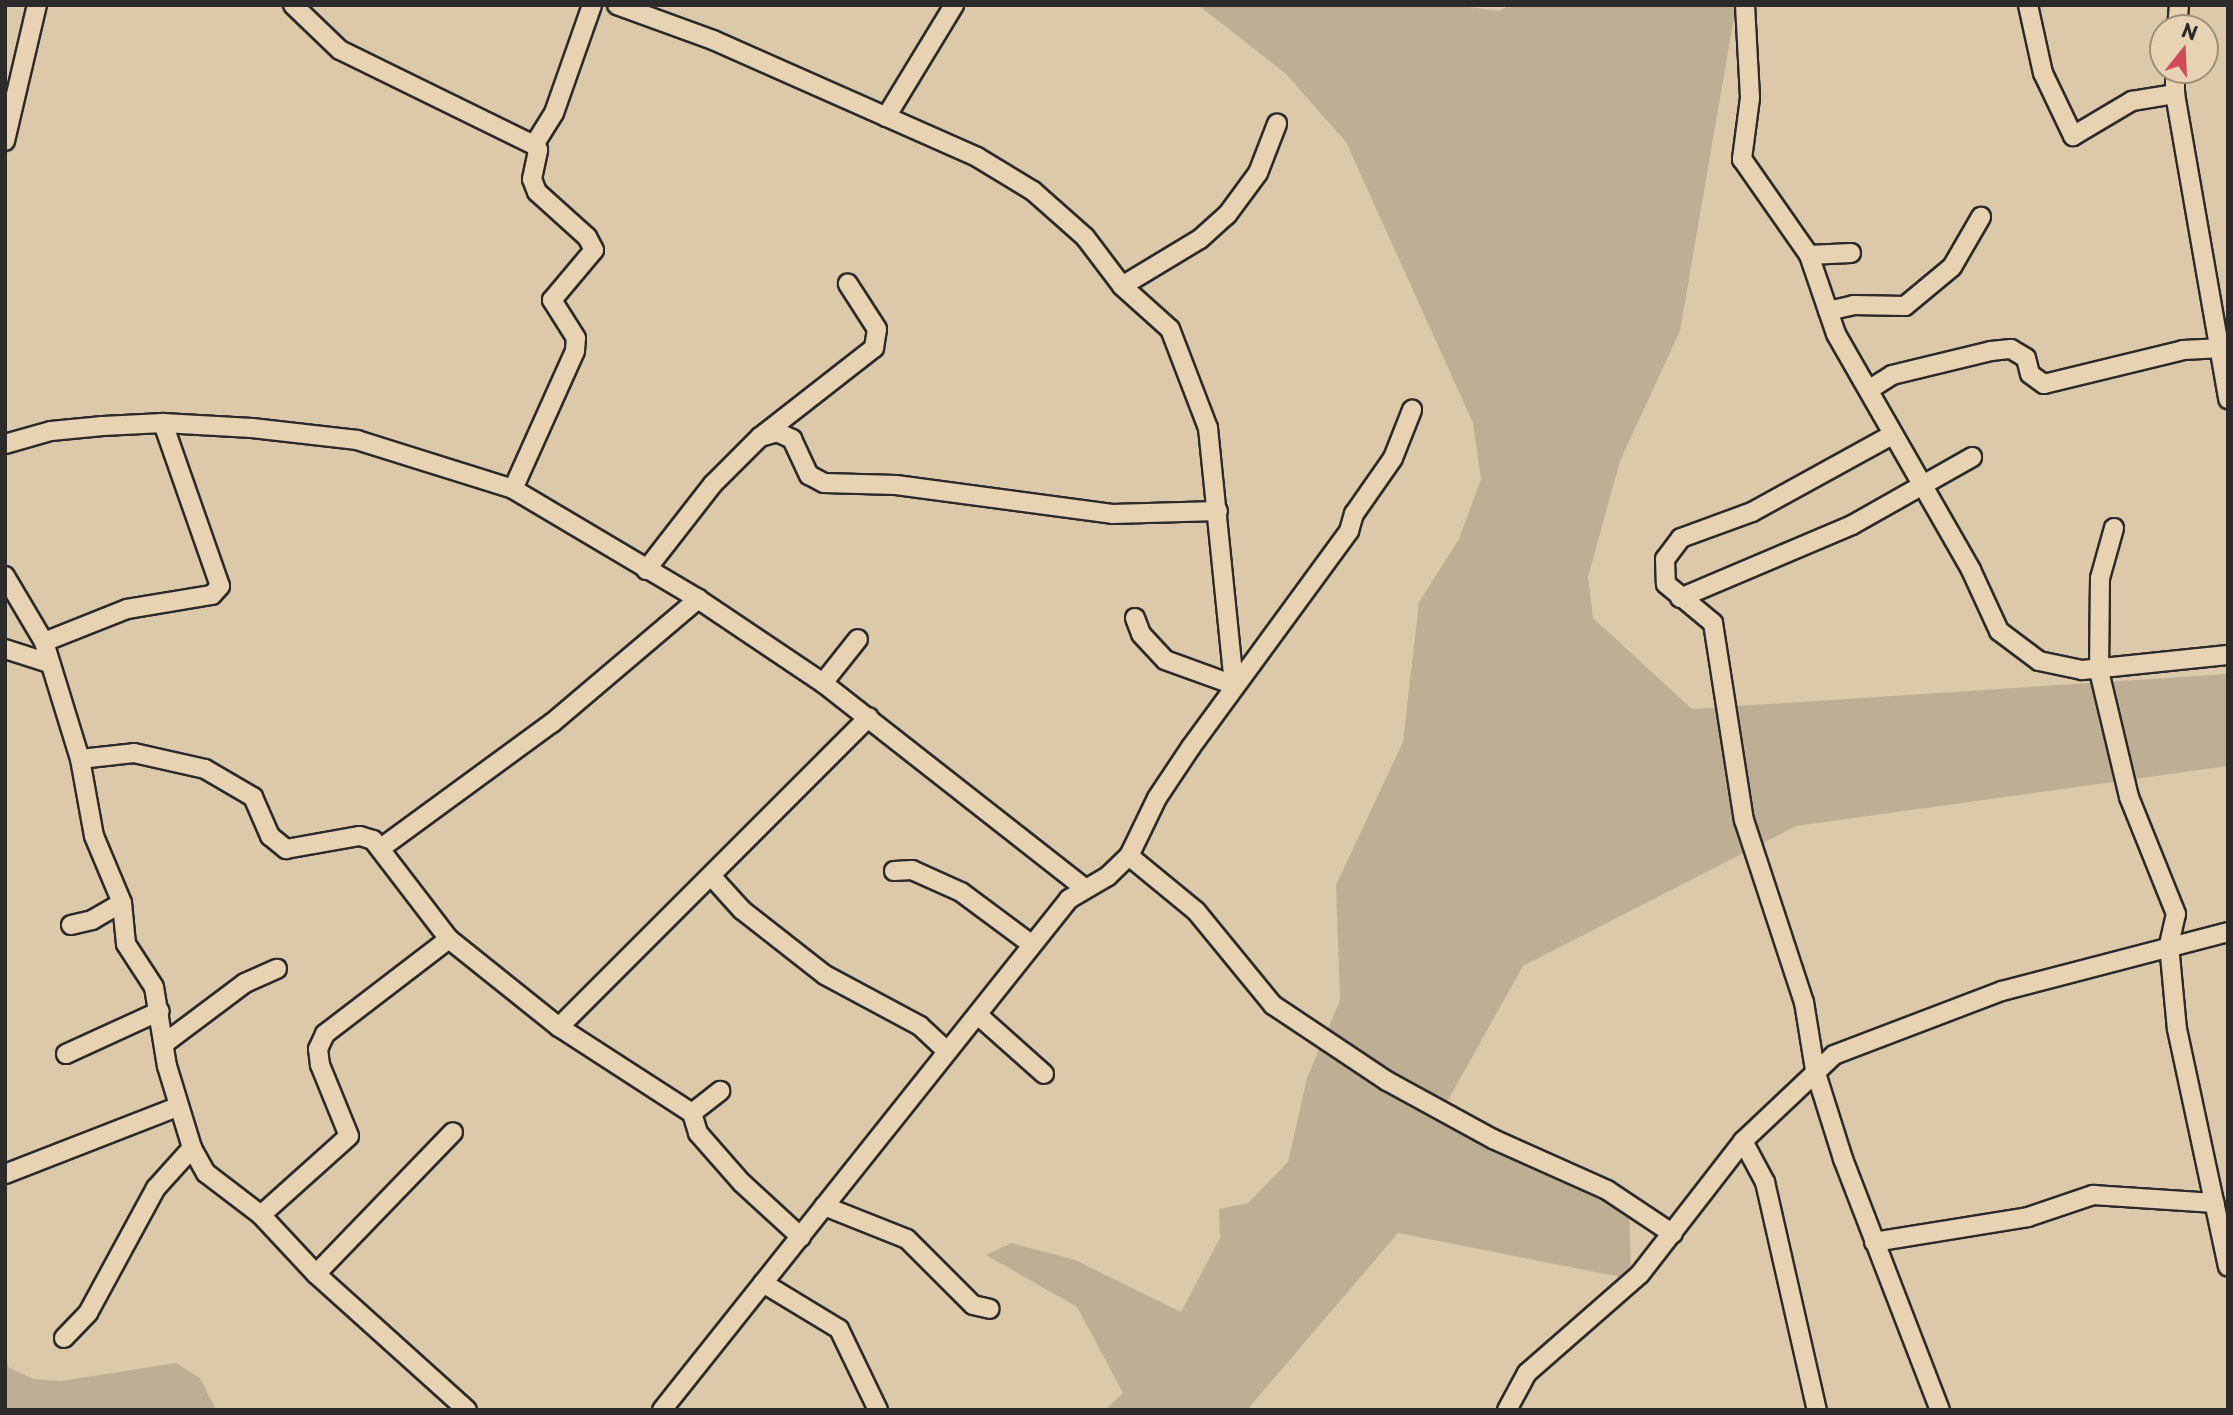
<!DOCTYPE html>
<style>
body{margin:0}
#map{position:relative;width:2233px;height:1415px;overflow:hidden;background:#dcc9a9;font-family:"Playpen Sans",sans-serif}
div>[style]{position:absolute}
.green>*{inset:0;background:#beaf94}
.roads{filter:drop-shadow(2px 0 #2b2b2b) drop-shadow(-2px 0 #2b2b2b) drop-shadow(0 2px #2b2b2b) drop-shadow(0 -2px #2b2b2b)}
.minor>*{height:18px;margin:-9px;padding:0 9px;transform-origin:9px;border-radius:9px;background:#e7d3b1}
span{translate:-50% -50%;white-space:nowrap;text-align:center;line-height:1.15;-webkit-text-stroke:5px #e7d3b1;paint-order:stroke}
.frame{position:absolute;inset:0;border:7px solid #2b2b2b;pointer-events:none}
.north{position:absolute;left:2149px;top:14px;width:70px;height:70px;box-sizing:border-box;background:#e7d3b1;border:2px solid #9c907b;border-radius:50%;rotate:18deg;font-size:19px;font-weight:700;line-height:28px;text-align:center;color:#2b2b2b}
.north::after{content:'';display:block;margin:auto;width:24px;height:32px;background:#d1495b;clip-path:polygon(50% 0,100% 100%,50% 72%,0 100%)}
</style>
<div id="map">
<div class="green">
<i style="clip-path:polygon(1198px 5px,1452px 5px,1499px 11px,1510px 5px,1736px 5px,1680px 331px,1620px 461px,1588px 577px,1593px 618px,1692px 709px,2228px 674px,2228px 766px,1796px 826px,1523px 966px,1447px 1102px,1629px 1194px,1631px 1279px,1398px 1233px,1247px 1410px,1105px 1410px,1123px 1393px,1077px 1307px,986px 1255px,1011px 1243px,1075px 1260px,1181px 1312px,1220px 1238px,1219px 1209px,1248px 1203px,1288px 1162px,1307px 1078px,1340px 1000px,1336px 885px,1403px 742px,1419px 602px,1459px 539px,1481px 479px,1473px 423px,1346px 142px,1286px 74px)"></i>
<i style="clip-path:polygon(5px 1345px,8px 1367px,33px 1379px,61px 1381px,176px 1363px,200px 1378px,216px 1410px,5px 1410px)"></i>
</div>
<div class="roads">
<div class="minor">
<i style="left:293px;top:5px;width:65px;rotate:43.8deg"></i>
<i style="left:340px;top:50px;width:216px;rotate:26.1deg"></i>
<i style="left:617px;top:5px;width:102px;rotate:20deg"></i>
<i style="left:713px;top:40px;width:289px;rotate:23.9deg"></i>
<i style="left:977px;top:157px;width:66px;rotate:31.3deg"></i>
<i style="left:1033px;top:191px;width:69px;rotate:41.5deg"></i>
<i style="left:1085px;top:237px;width:61px;rotate:52.9deg"></i>
<i style="left:1122px;top:286px;width:64px;rotate:41.9deg"></i>
<i style="left:1170px;top:329px;width:106px;rotate:69deg"></i>
<i style="left:1208px;top:428px;width:258px;rotate:84.2deg"></i>
<i style="left:1745px;top:5px;width:93px;rotate:86.9deg"></i>
<i style="left:1750px;top:98px;width:62px;rotate:97.5deg"></i>
<i style="left:1742px;top:159px;width:117px;rotate:55.1deg"></i>
<i style="left:1809px;top:255px;width:83px;rotate:71.1deg"></i>
<i style="left:1836px;top:334px;width:272px;rotate:60.2deg"></i>
<i style="left:1971px;top:570px;width:67px;rotate:65.3deg"></i>
<i style="left:1999px;top:631px;width:50px;rotate:36.9deg"></i>
<i style="left:2039px;top:661px;width:44px;rotate:11.8deg"></i>
<i style="left:2082px;top:670px;width:147px;rotate:-5.9deg"></i>
<i style="left:2028px;top:5px;width:70px;rotate:77.6deg"></i>
<i style="left:2043px;top:73px;width:70px;rotate:64.5deg"></i>
<i style="left:2073px;top:136px;width:69px;rotate:-30.7deg"></i>
<i style="left:2132px;top:101px;width:44px;rotate:-9.2deg"></i>
<i style="left:2177px;top:28px;width:23px;rotate:-85deg"></i>
<i style="left:2175px;top:70px;width:24px;rotate:90deg"></i>
<i style="left:2175px;top:94px;width:310px;rotate:80.1deg"></i>
<i style="left:886px;top:117px;width:131px;rotate:-58.7deg"></i>
<i style="left:5px;top:141px;width:140px;rotate:-76.8deg"></i>
<i style="left:1809px;top:255px;width:42px;rotate:-2.7deg"></i>
<i style="left:1122px;top:286px;width:91px;rotate:-31.1deg"></i>
<i style="left:1200px;top:239px;width:36px;rotate:-42deg"></i>
<i style="left:1227px;top:215px;width:52px;rotate:-53.6deg"></i>
<i style="left:1258px;top:173px;width:53px;rotate:-68.8deg"></i>
<i style="left:1828px;top:311px;width:26px;rotate:-13deg"></i>
<i style="left:1853px;top:305px;width:52px;rotate:1.1deg"></i>
<i style="left:1905px;top:306px;width:61px;rotate:-39.7deg"></i>
<i style="left:1952px;top:267px;width:58px;rotate:-59.9deg"></i>
<i style="left:1870px;top:389px;width:26px;rotate:-32deg"></i>
<i style="left:1892px;top:375px;width:102px;rotate:-13.6deg"></i>
<i style="left:1991px;top:351px;width:20px;rotate:-6deg"></i>
<i style="left:2011px;top:349px;width:17px;rotate:31deg"></i>
<i style="left:2026px;top:358px;width:16px;rotate:76deg"></i>
<i style="left:2030px;top:374px;width:17px;rotate:36deg"></i>
<i style="left:2044px;top:384px;width:143px;rotate:-13.7deg"></i>
<i style="left:2183px;top:350px;width:35px;rotate:-3deg"></i>
<i style="left:1892px;top:435px;width:160px;rotate:151.2deg"></i>
<i style="left:1752px;top:512px;width:76px;rotate:159.9deg"></i>
<i style="left:1681px;top:538px;width:26px;rotate:127deg"></i>
<i style="left:1665px;top:559px;width:25px;rotate:88deg"></i>
<i style="left:1666px;top:584px;width:61px;rotate:39.7deg"></i>
<i style="left:1713px;top:623px;width:199px;rotate:81.1deg"></i>
<i style="left:1744px;top:820px;width:192px;rotate:71.8deg"></i>
<i style="left:1804px;top:1002px;width:69px;rotate:80.8deg"></i>
<i style="left:1815px;top:1070px;width:93px;rotate:72.5deg"></i>
<i style="left:1843px;top:1159px;width:269px;rotate:68.9deg"></i>
<i style="left:760px;top:437px;width:18px;rotate:-16deg"></i>
<i style="left:777px;top:432px;width:17px;rotate:25deg"></i>
<i style="left:792px;top:439px;width:40px;rotate:65deg"></i>
<i style="left:809px;top:475px;width:17px;rotate:28deg"></i>
<i style="left:824px;top:483px;width:72px;rotate:1.6deg"></i>
<i style="left:896px;top:485px;width:218px;rotate:7.6deg"></i>
<i style="left:1112px;top:514px;width:106px;rotate:-1.6deg"></i>
<i style="left:5px;top:444px;width:48px;rotate:-15.8deg"></i>
<i style="left:51px;top:431px;width:52px;rotate:-5.5deg"></i>
<i style="left:103px;top:426px;width:60px;rotate:-2.9deg"></i>
<i style="left:163px;top:423px;width:89px;rotate:3.2deg"></i>
<i style="left:252px;top:428px;width:106px;rotate:6.5deg"></i>
<i style="left:357px;top:440px;width:164px;rotate:17.4deg"></i>
<i style="left:513px;top:489px;width:215px;rotate:30.7deg"></i>
<i style="left:698px;top:599px;width:151px;rotate:33.9deg"></i>
<i style="left:823px;top:683px;width:332px;rotate:38.1deg"></i>
<i style="left:513px;top:489px;width:151px;rotate:-65.8deg"></i>
<i style="left:575px;top:351px;width:13px;rotate:-86deg"></i>
<i style="left:576px;top:338px;width:45px;rotate:-122.3deg"></i>
<i style="left:552px;top:300px;width:65px;rotate:-50deg"></i>
<i style="left:594px;top:250px;width:15px;rotate:-118deg"></i>
<i style="left:587px;top:237px;width:67px;rotate:-138deg"></i>
<i style="left:537px;top:192px;width:14px;rotate:-111deg"></i>
<i style="left:532px;top:179px;width:30px;rotate:-78deg"></i>
<i style="left:538px;top:150px;width:6px;rotate:-129deg"></i>
<i style="left:534px;top:145px;width:38px;rotate:-58deg"></i>
<i style="left:554px;top:113px;width:114px;rotate:-70.6deg"></i>
<i style="left:2114px;top:528px;width:52px;rotate:105.6deg"></i>
<i style="left:2100px;top:578px;width:93px;rotate:90.6deg"></i>
<i style="left:2099px;top:671px;width:130px;rotate:76.6deg"></i>
<i style="left:2129px;top:797px;width:126px;rotate:68.1deg"></i>
<i style="left:2176px;top:914px;width:32px;rotate:103deg"></i>
<i style="left:2169px;top:945px;width:84px;rotate:84.6deg"></i>
<i style="left:2177px;top:1029px;width:243px;rotate:77.9deg"></i>
<i style="left:646px;top:570px;width:109px;rotate:-52.1deg"></i>
<i style="left:713px;top:484px;width:66px;rotate:-45deg"></i>
<i style="left:760px;top:437px;width:145px;rotate:-38deg"></i>
<i style="left:874px;top:348px;width:19px;rotate:-81deg"></i>
<i style="left:877px;top:329px;width:54px;rotate:-122.8deg"></i>
<i style="left:5px;top:576px;width:77px;rotate:59.4deg"></i>
<i style="left:44px;top:642px;width:122px;rotate:72.9deg"></i>
<i style="left:80px;top:759px;width:78px;rotate:79.7deg"></i>
<i style="left:94px;top:836px;width:73px;rotate:67.3deg"></i>
<i style="left:122px;top:903px;width:41px;rotate:84.4deg"></i>
<i style="left:126px;top:944px;width:51px;rotate:56.9deg"></i>
<i style="left:154px;top:987px;width:80px;rotate:80.7deg"></i>
<i style="left:167px;top:1066px;width:86px;rotate:73deg"></i>
<i style="left:192px;top:1148px;width:29px;rotate:61deg"></i>
<i style="left:206px;top:1173px;width:69px;rotate:37.4deg"></i>
<i style="left:261px;top:1215px;width:81px;rotate:47deg"></i>
<i style="left:316px;top:1274px;width:203px;rotate:42deg"></i>
<i style="left:1680px;top:598px;width:187px;rotate:-23deg"></i>
<i style="left:1852px;top:525px;width:138px;rotate:-29.5deg"></i>
<i style="left:1135px;top:618px;width:17px;rotate:69deg"></i>
<i style="left:1141px;top:634px;width:35px;rotate:47deg"></i>
<i style="left:1165px;top:660px;width:73px;rotate:19.9deg"></i>
<i style="left:44px;top:642px;width:89px;rotate:-21.7deg"></i>
<i style="left:127px;top:609px;width:86px;rotate:-9.4deg"></i>
<i style="left:212px;top:595px;width:12px;rotate:-48deg"></i>
<i style="left:220px;top:586px;width:173px;rotate:-109.3deg"></i>
<i style="left:5px;top:649px;width:46px;rotate:17.7deg"></i>
<i style="left:823px;top:683px;width:56px;rotate:-51.5deg"></i>
<i style="left:80px;top:759px;width:54px;rotate:-6.3deg"></i>
<i style="left:134px;top:753px;width:73px;rotate:12.7deg"></i>
<i style="left:205px;top:769px;width:56px;rotate:30.3deg"></i>
<i style="left:253px;top:797px;width:43px;rotate:66.4deg"></i>
<i style="left:270px;top:836px;width:21px;rotate:39deg"></i>
<i style="left:286px;top:849px;width:75px;rotate:-10deg"></i>
<i style="left:360px;top:836px;width:14px;rotate:17deg"></i>
<i style="left:373px;top:840px;width:125px;rotate:52.5deg"></i>
<i style="left:449px;top:939px;width:141px;rotate:38.7deg"></i>
<i style="left:559px;top:1027px;width:158px;rotate:32.9deg"></i>
<i style="left:692px;top:1113px;width:21px;rotate:73deg"></i>
<i style="left:698px;top:1133px;width:67px;rotate:48.7deg"></i>
<i style="left:742px;top:1183px;width:80px;rotate:42.5deg"></i>
<i style="left:381px;top:848px;width:212px;rotate:-36.2deg"></i>
<i style="left:552px;top:723px;width:192px;rotate:-40.3deg"></i>
<i style="left:1129px;top:856px;width:87px;rotate:39.4deg"></i>
<i style="left:1196px;top:911px;width:122px;rotate:50.7deg"></i>
<i style="left:1273px;top:1005px;width:137px;rotate:33.7deg"></i>
<i style="left:1387px;top:1081px;width:121px;rotate:28.7deg"></i>
<i style="left:1493px;top:1139px;width:125px;rotate:24.1deg"></i>
<i style="left:1607px;top:1190px;width:79px;rotate:33.7deg"></i>
<i style="left:894px;top:871px;width:18px;rotate:-3deg"></i>
<i style="left:912px;top:870px;width:54px;rotate:24.2deg"></i>
<i style="left:961px;top:892px;width:87px;rotate:36.6deg"></i>
<i style="left:713px;top:878px;width:43px;rotate:47.8deg"></i>
<i style="left:742px;top:910px;width:105px;rotate:38.1deg"></i>
<i style="left:825px;top:975px;width:108px;rotate:28.2deg"></i>
<i style="left:920px;top:1026px;width:35px;rotate:43deg"></i>
<i style="left:71px;top:925px;width:22px;rotate:-13deg"></i>
<i style="left:92px;top:920px;width:34px;rotate:-30deg"></i>
<i style="left:979px;top:1016px;width:87px;rotate:41.7deg"></i>
<i style="left:559px;top:1027px;width:438px;rotate:-45deg"></i>
<i style="left:165px;top:1043px;width:100px;rotate:-36.9deg"></i>
<i style="left:245px;top:983px;width:35px;rotate:-24deg"></i>
<i style="left:66px;top:1054px;width:103px;rotate:-24.6deg"></i>
<i style="left:692px;top:1113px;width:36px;rotate:-38deg"></i>
<i style="left:1743px;top:1141px;width:47px;rotate:61.8deg"></i>
<i style="left:1765px;top:1182px;width:234px;rotate:77.2deg"></i>
<i style="left:5px;top:1174px;width:185px;rotate:-21.3deg"></i>
<i style="left:824px;top:1206px;width:89px;rotate:21.7deg"></i>
<i style="left:907px;top:1239px;width:93px;rotate:45deg"></i>
<i style="left:973px;top:1305px;width:17px;rotate:13deg"></i>
<i style="left:261px;top:1215px;width:118px;rotate:-41.9deg"></i>
<i style="left:349px;top:1136px;width:77px;rotate:-112.2deg"></i>
<i style="left:320px;top:1065px;width:16px;rotate:-97deg"></i>
<i style="left:318px;top:1049px;width:17px;rotate:-65deg"></i>
<i style="left:325px;top:1034px;width:156px;rotate:-37.5deg"></i>
<i style="left:1874px;top:1242px;width:156px;rotate:-9.2deg"></i>
<i style="left:2028px;top:1217px;width:69px;rotate:-18.7deg"></i>
<i style="left:2093px;top:1195px;width:122px;rotate:3.8deg"></i>
<i style="left:316px;top:1274px;width:197px;rotate:-46deg"></i>
<i style="left:763px;top:1283px;width:89px;rotate:31.2deg"></i>
<i style="left:839px;top:1329px;width:90px;rotate:64.3deg"></i>
<i style="left:64px;top:1338px;width:35px;rotate:-46deg"></i>
<i style="left:88px;top:1313px;width:142px;rotate:-61.5deg"></i>
<i style="left:156px;top:1188px;width:54px;rotate:-48deg"></i>
<i style="left:662px;top:1410px;width:653px;rotate:-51.46deg"></i>
<i style="left:1069px;top:899px;width:45px;rotate:-30.5deg"></i>
<i style="left:1108px;top:876px;width:29px;rotate:-44deg"></i>
<i style="left:1129px;top:856px;width:64px;rotate:-64.2deg"></i>
<i style="left:1157px;top:798px;width:61px;rotate:-56.3deg"></i>
<i style="left:1191px;top:747px;width:268px;rotate:-53.8deg"></i>
<i style="left:1349px;top:531px;width:18px;rotate:-74deg"></i>
<i style="left:1354px;top:514px;width:68px;rotate:-55.1deg"></i>
<i style="left:1393px;top:458px;width:52px;rotate:-68.4deg"></i>
<i style="left:1507px;top:1410px;width:42px;rotate:-61.6deg"></i>
<i style="left:1527px;top:1373px;width:150px;rotate:-41.2deg"></i>
<i style="left:1640px;top:1274px;width:168px;rotate:-52.2deg"></i>
<i style="left:1743px;top:1141px;width:125px;rotate:-43.4deg"></i>
<i style="left:1834px;top:1055px;width:180px;rotate:-20.9deg"></i>
<i style="left:2002px;top:991px;width:234px;rotate:-14.6deg"></i>
</div>
</div>
<div class="frame"></div>
<div class="north">N</div>
</div>
